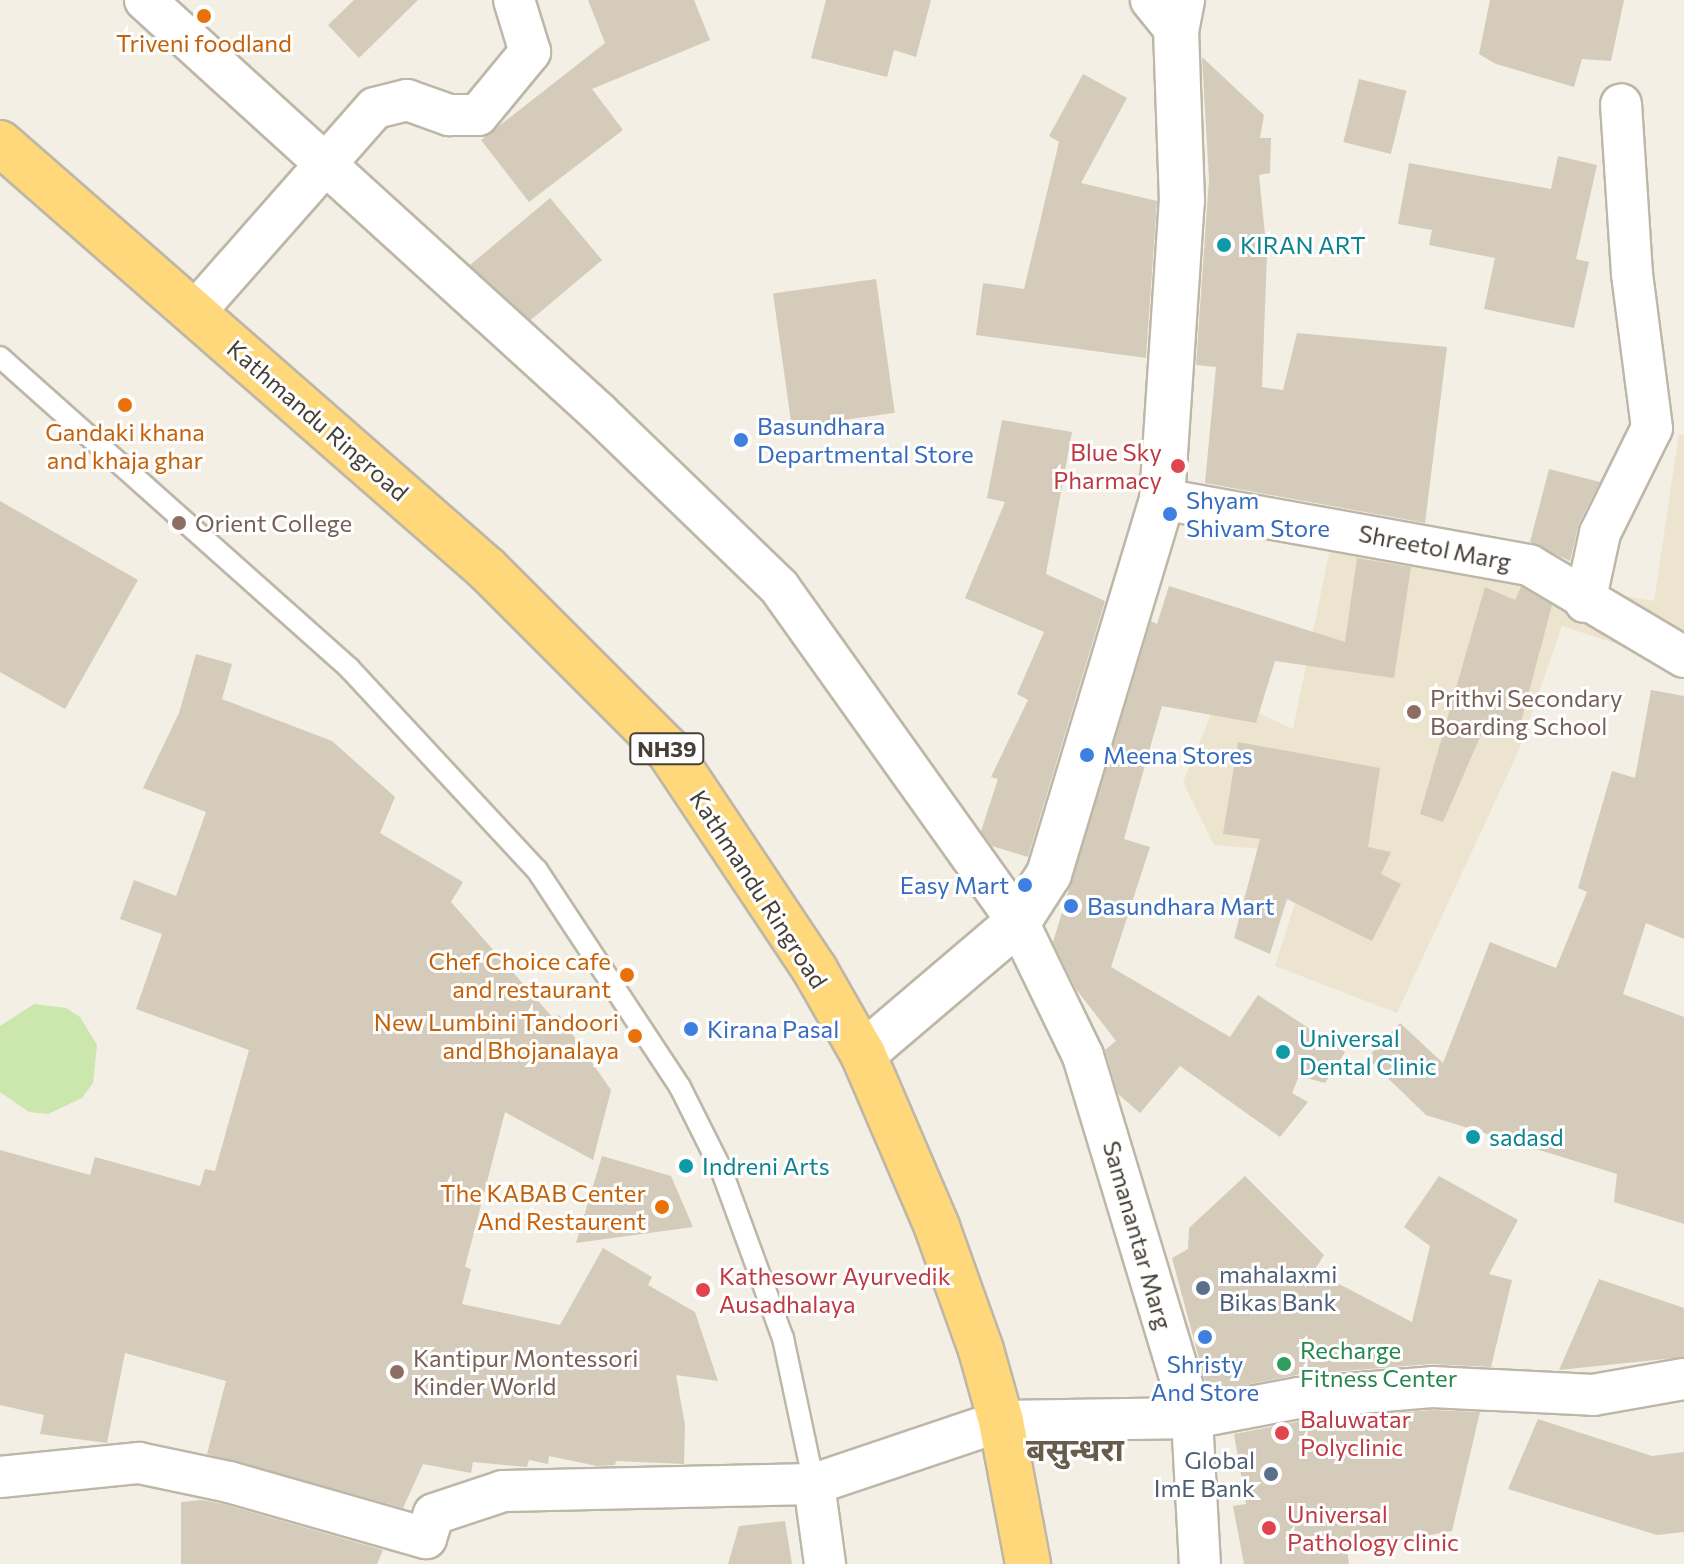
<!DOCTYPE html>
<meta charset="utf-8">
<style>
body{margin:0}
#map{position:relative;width:1684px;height:1564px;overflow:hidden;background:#f3efe5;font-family:Commissioner,"Noto Sans Devanagari",sans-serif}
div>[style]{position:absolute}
.education>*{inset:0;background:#ece4cf}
.green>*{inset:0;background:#cce7ad}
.building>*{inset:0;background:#d4cbba;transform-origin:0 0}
.roads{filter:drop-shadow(2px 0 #beb7a8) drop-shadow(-2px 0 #beb7a8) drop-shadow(0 2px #beb7a8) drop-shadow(0 -2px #beb7a8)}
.service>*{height:20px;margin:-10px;padding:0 10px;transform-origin:10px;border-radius:10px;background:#fff}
.minor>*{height:40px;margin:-20px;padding:0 20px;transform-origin:20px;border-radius:20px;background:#fff}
.tertiary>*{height:44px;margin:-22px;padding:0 22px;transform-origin:22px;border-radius:22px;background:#fff}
.trunk>*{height:44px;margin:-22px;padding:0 22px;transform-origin:22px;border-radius:22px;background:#fed87b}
.dots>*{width:22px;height:22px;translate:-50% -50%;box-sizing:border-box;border:4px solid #fff;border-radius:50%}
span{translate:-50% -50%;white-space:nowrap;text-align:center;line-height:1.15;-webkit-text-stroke:6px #fff;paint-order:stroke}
.shield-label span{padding:2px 6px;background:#fff;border:2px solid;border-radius:6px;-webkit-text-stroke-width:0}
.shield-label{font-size:22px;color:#453f35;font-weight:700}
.food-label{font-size:24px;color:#c56008}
.right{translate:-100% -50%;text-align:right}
.culture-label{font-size:24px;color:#0d838f}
.left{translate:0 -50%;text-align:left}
.street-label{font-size:24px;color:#453f35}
.shop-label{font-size:24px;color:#366cbe}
.health-label{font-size:24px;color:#be3a42}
.education-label{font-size:24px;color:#785e54}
.service-label{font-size:24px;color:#4e5e75}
.leisure-label{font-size:24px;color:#27864d}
.district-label{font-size:32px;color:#685d4c;font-weight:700}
</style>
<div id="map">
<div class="education">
<i style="clip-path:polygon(1679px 434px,1684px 435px,1684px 666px,1562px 626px,1519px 750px,1397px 1013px,1275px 966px,1311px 853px,1214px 845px,1183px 782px,1219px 695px,1293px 729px,1331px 544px,1654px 601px)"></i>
</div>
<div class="green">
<i style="clip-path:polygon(34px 1004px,66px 1008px,80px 1017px,97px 1045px,93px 1083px,82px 1098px,48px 1114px,29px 1112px,0 1092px,0 1026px)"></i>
</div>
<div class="building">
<i style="clip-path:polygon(354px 0,418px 0,359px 58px,328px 25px)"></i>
<i style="clip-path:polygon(588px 0,694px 0,710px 40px,592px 89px,623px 130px,529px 202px,481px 140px,605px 43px)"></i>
<i style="clip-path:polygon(826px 0,931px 0,916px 57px,894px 50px,887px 77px,811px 58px)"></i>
<i style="clip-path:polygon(1490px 0,1624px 0,1611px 61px,1582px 59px,1574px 87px,1496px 64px,1479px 54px)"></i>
<i style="clip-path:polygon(1202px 57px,1264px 115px,1260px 138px,1271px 138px,1270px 173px,1259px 175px,1267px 254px,1262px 387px,1283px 390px,1297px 333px,1447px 347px,1425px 523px,1205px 483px,1216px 367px,1196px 365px,1209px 179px)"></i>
<i style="clip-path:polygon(1083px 74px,1127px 98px,1081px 183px,1157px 201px,1146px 358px,976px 335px,983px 283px,1024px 289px,1059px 142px,1049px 136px)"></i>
<i style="left:1359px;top:79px;width:49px;height:65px;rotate:14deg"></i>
<i style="clip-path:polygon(1558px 156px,1597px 165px,1576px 259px,1589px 262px,1574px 328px,1484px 309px,1495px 258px,1429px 245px,1432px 230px,1398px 224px,1409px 163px,1551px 189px)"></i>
<i style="left:550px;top:198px;width:81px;height:104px;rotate:50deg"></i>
<i style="left:876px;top:279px;width:135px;height:104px;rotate:82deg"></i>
<i style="clip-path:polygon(1002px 420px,1072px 432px,1046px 574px,1105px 601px,1028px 857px,992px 846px,981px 831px,998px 779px,991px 777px,1028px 700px,1017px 694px,1044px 632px,965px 598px,1005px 502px,987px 498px)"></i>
<i style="clip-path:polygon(1549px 469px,1600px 482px,1579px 523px,1570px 561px,1530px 542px)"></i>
<i style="clip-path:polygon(0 501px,138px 580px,65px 709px,0 672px)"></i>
<i style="clip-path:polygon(1357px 558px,1411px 567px,1394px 678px,1275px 661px,1256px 723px,1162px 706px,1124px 839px,1150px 847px,1111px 967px,1230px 1037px,1258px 995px,1345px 1052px,1325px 1083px,1299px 1076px,1292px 1093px,1308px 1102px,1280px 1137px,1180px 1066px,1140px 1113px,1118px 1094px,1105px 1050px,1116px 1041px,1076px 989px,1053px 942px,1151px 621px,1157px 624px,1169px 586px,1345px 642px)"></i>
<i style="clip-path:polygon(1485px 587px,1515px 600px,1521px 587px,1552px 605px,1517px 737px,1484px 728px,1443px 822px,1420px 814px)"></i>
<i style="clip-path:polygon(196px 654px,232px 664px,222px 699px,332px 741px,395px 797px,380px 833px,463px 882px,451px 902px,554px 1019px,559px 1015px,611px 1090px,593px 1160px,505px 1112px,465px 1267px,471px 1269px,462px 1304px,560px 1325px,603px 1248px,652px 1277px,648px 1285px,695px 1312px,718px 1381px,676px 1375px,685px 1425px,684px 1464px,616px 1461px,615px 1465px,597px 1466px,549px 1456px,548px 1464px,529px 1460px,527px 1467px,473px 1462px,471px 1473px,423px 1464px,403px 1508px,207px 1454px,226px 1381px,125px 1353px,107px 1443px,40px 1434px,44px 1415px,0 1405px,0 1150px,90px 1175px,95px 1157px,200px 1186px,205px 1169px,215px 1171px,249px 1050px,136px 1009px,162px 934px,120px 919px,134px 880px,176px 896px,206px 812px,143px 788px,179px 713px)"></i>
<i style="clip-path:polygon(1651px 690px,1684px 696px,1684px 939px,1646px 923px,1623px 994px,1684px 1017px,1684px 1224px,1614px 1202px,1617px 1174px,1426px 1115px,1367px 1058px,1400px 1023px,1443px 1063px,1490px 942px,1556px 968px,1587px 892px,1578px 888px,1612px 771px,1635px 778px)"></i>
<i style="clip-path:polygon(1238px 742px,1380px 768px,1368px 847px,1391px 852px,1381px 874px,1401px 884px,1372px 941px,1287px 899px,1270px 954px,1234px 938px,1260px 839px,1223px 834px)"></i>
<i style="clip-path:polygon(602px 1156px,671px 1176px,693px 1227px,576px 1243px)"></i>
<i style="clip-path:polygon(1245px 1176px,1324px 1255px,1314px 1271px,1412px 1322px,1430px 1246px,1404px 1227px,1439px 1176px,1518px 1220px,1489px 1274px,1512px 1280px,1491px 1367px,1430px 1364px,1297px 1375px,1208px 1392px,1172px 1258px,1188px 1249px,1189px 1228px)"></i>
<i style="clip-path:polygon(1599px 1279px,1684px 1308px,1684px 1357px,1559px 1370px)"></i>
<i style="clip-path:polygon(1432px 1410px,1480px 1412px,1452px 1531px,1347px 1550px,1349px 1564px,1244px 1564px,1233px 1506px,1246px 1504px,1234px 1434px,1302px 1421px)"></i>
<i style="clip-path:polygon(1538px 1419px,1652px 1456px,1684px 1452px,1684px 1532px,1657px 1535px,1508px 1489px)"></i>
<i style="clip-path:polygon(202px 1500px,223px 1504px,383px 1550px,377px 1564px,181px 1564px,181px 1502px)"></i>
<i style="clip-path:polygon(785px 1521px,792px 1564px,728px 1564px,739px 1526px)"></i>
</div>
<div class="roads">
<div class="service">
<i style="left:0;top:357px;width:467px;rotate:41.7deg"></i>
<i style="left:349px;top:668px;width:276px;rotate:47.1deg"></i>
<i style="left:537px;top:870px;width:260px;rotate:56.6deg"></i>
<i style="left:680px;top:1087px;width:92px;rotate:63.4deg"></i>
<i style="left:721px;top:1169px;width:180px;rotate:69.9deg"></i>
<i style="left:783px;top:1338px;width:149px;rotate:78deg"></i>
</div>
<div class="minor">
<i style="left:145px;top:0;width:614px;rotate:42.29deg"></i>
<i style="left:599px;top:413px;width:250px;rotate:44deg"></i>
<i style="left:779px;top:587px;width:412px;rotate:54.5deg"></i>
<i style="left:1018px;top:922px;width:149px;rotate:64.1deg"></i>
<i style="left:1083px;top:1056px;width:378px;rotate:73.2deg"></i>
<i style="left:1192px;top:1418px;width:146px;rotate:86.9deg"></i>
<i style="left:1151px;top:0;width:40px;rotate:51deg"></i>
<i style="left:195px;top:312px;width:272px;rotate:-48.6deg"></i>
<i style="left:375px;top:108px;width:33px;rotate:-14deg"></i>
<i style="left:407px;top:100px;width:45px;rotate:19.7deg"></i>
<i style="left:449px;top:115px;width:29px"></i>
<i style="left:478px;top:115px;width:82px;rotate:-50.5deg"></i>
<i style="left:530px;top:52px;width:54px;rotate:-107.1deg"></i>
<i style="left:1162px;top:499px;width:373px;rotate:10.2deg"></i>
<i style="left:1529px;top:565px;width:180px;rotate:30.7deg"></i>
<i style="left:1585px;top:602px;width:71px;rotate:-77.7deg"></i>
<i style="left:1600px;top:533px;width:117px;rotate:-63.7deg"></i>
<i style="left:1652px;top:428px;width:155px;rotate:-97.4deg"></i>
<i style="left:1632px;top:274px;width:170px;rotate:-93.7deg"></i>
<i style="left:0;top:1477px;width:140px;rotate:-5.8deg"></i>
<i style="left:139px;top:1463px;width:92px;rotate:11.9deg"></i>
<i style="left:229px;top:1482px;width:205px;rotate:15.9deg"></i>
<i style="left:426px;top:1538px;width:25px;rotate:-72deg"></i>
<i style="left:434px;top:1514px;width:73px;rotate:-18.4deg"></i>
<i style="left:503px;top:1491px;width:311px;rotate:-1.3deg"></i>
<i style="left:825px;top:1564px;width:81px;rotate:-97.8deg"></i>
<i style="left:814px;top:1484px;width:197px;rotate:-18.6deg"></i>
<i style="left:1001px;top:1421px;width:191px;rotate:-0.9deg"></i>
<i style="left:1192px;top:1418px;width:109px;rotate:-10.6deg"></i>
<i style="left:1299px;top:1398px;width:133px;rotate:-4.7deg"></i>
<i style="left:1432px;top:1387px;width:161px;rotate:2.8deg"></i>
<i style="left:1593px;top:1395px;width:92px;rotate:-10deg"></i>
</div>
<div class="tertiary">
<i style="left:863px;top:1054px;width:204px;rotate:-40.4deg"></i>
<i style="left:1018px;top:922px;width:57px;rotate:-57.1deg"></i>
<i style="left:1049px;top:874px;width:392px;rotate:-73.2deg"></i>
<i style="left:1162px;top:499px;width:299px;rotate:-86.2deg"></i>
<i style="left:1182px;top:201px;width:170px;rotate:-92deg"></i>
<i style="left:1176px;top:31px;width:32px;rotate:-79deg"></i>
</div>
<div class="trunk">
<i style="left:0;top:143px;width:647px;rotate:41.18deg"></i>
<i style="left:487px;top:569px;width:257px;rotate:45deg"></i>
<i style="left:669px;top:751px;width:263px;rotate:56.3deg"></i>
<i style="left:815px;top:970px;width:97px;rotate:60.3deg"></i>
<i style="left:863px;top:1054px;width:188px;rotate:66.8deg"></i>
<i style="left:937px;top:1227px;width:131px;rotate:70.3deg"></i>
<i style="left:981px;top:1350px;width:74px;rotate:74.3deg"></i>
<i style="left:1001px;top:1421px;width:146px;rotate:79.3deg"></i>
</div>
</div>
<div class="dots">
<i style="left:204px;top:16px;background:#e8710a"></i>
<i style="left:1224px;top:245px;background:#0f9aa8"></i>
<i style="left:125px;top:405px;background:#e8710a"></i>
<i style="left:741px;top:440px;background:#3f7fe0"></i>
<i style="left:1178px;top:466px;background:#e0444e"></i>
<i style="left:1170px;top:514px;background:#3f7fe0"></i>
<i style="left:179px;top:523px;background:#8d6e63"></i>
<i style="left:1414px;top:712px;background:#8d6e63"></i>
<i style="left:1087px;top:755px;background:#3f7fe0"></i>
<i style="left:1025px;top:885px;background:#3f7fe0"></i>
<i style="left:1071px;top:906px;background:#3f7fe0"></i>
<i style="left:627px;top:975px;background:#e8710a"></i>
<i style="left:691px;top:1029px;background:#3f7fe0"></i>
<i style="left:635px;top:1036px;background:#e8710a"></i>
<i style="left:1283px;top:1052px;background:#0f9aa8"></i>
<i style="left:1473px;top:1137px;background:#0f9aa8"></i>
<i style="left:686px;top:1166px;background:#0f9aa8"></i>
<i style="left:662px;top:1207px;background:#e8710a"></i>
<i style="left:1203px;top:1288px;background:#5c6f8a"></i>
<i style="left:703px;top:1290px;background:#e0444e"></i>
<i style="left:1205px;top:1337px;background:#3f7fe0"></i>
<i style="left:1284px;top:1364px;background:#2e9e5b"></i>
<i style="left:397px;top:1372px;background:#8d6e63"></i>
<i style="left:1282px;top:1433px;background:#e0444e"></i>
<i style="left:1271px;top:1474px;background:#5c6f8a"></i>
<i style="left:1269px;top:1528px;background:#e0444e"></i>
</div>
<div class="shield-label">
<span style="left:667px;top:749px">NH39</span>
</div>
<div class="food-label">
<span style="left:204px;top:43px">Triveni foodland</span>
<span style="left:125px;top:446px">Gandaki khana<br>and khaja ghar</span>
<span class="right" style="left:611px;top:975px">Chef Choice cafe<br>and restaurant</span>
<span class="right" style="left:619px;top:1036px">New Lumbini Tandoori<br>and Bhojanalaya</span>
<span class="right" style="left:646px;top:1207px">The KABAB Center<br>And Restaurent</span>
</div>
<div class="culture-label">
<span class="left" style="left:1240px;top:245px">KIRAN ART</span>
<span class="left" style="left:1299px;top:1052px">Universal<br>Dental Clinic</span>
<span class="left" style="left:1489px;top:1137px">sadasd</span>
<span class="left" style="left:702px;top:1166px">Indreni Arts</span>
</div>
<div class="street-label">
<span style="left:318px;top:420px;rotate:41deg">Kathmandu Ringroad</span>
<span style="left:1435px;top:547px;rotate:11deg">Shreetol Marg</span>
<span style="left:759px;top:889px;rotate:57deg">Kathmandu Ringroad</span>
<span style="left:1138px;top:1235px;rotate:74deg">Samanantar Marg</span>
</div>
<div class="shop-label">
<span class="left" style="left:757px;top:440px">Basundhara<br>Departmental Store</span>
<span class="left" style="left:1186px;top:514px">Shyam<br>Shivam Store</span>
<span class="left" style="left:1103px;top:755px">Meena Stores</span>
<span class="right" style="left:1009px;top:885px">Easy Mart</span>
<span class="left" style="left:1087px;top:906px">Basundhara Mart</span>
<span class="left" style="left:707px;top:1029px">Kirana Pasal</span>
<span style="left:1205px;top:1378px">Shristy<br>And Store</span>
</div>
<div class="health-label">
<span class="right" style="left:1162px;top:466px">Blue Sky<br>Pharmacy</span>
<span class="left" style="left:719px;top:1290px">Kathesowr Ayurvedik<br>Ausadhalaya</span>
<span class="left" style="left:1300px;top:1433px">Baluwatar<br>Polyclinic</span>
<span class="left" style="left:1287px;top:1528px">Universal<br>Pathology clinic</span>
</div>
<div class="education-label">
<span class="left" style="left:195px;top:523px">Orient College</span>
<span class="left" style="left:1430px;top:712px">Prithvi Secondary<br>Boarding School</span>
<span class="left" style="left:413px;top:1372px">Kantipur Montessori<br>Kinder World</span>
</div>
<div class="service-label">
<span class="left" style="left:1219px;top:1288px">mahalaxmi<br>Bikas Bank</span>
<span class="right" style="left:1255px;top:1474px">Global<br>ImE Bank</span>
</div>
<div class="leisure-label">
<span class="left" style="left:1300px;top:1364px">Recharge<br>Fitness Center</span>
</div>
<div class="district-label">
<span style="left:1075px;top:1448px">बसुन्धरा</span>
</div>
</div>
